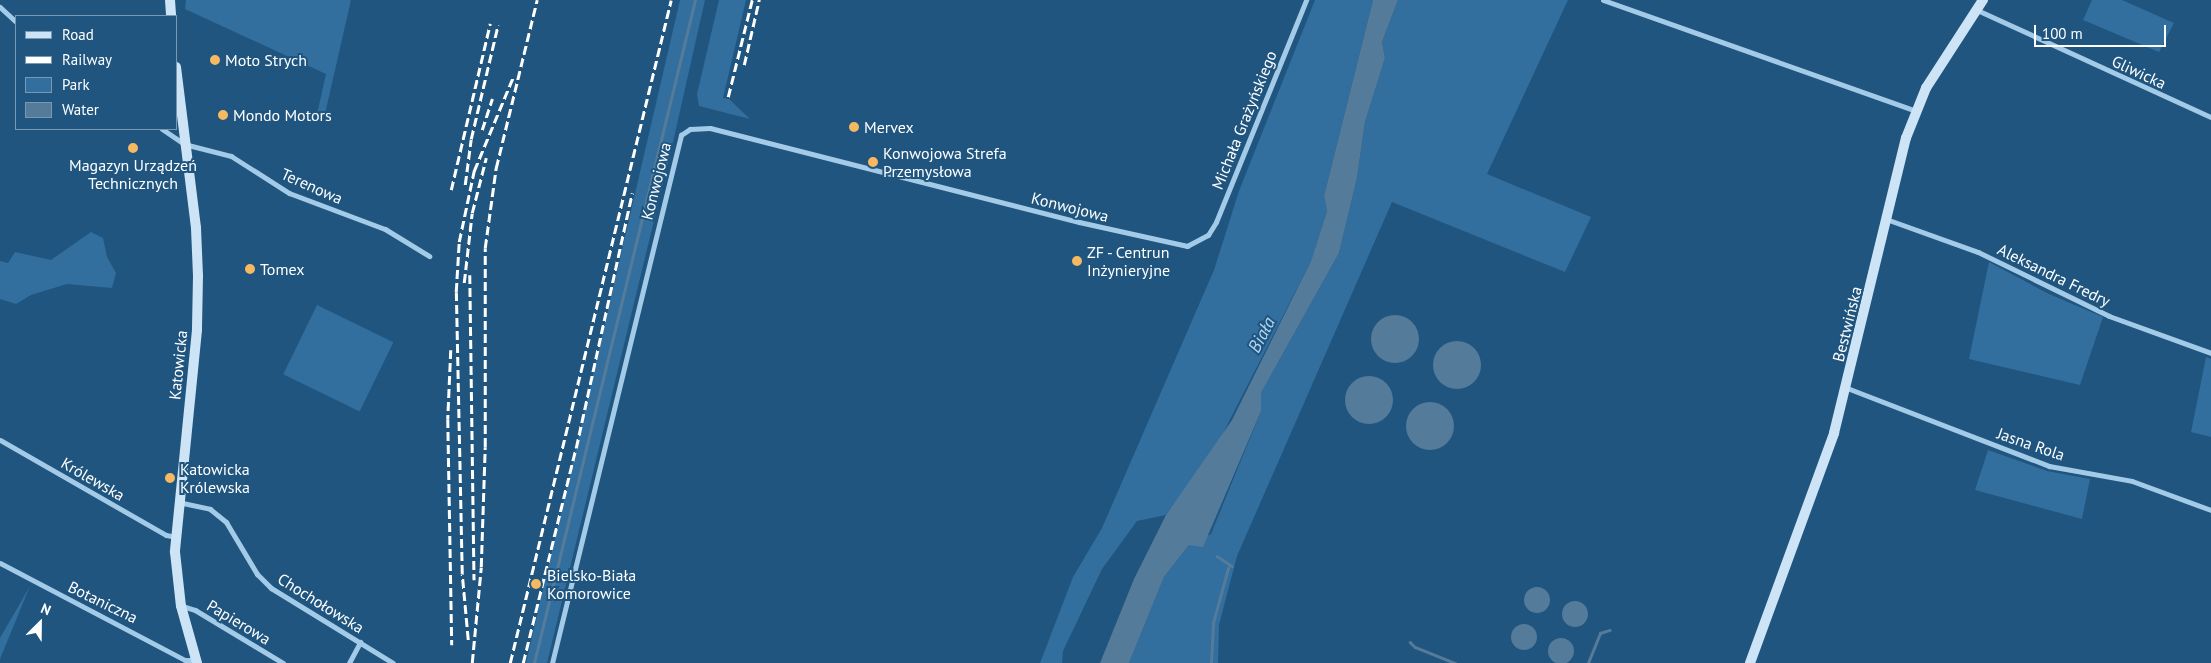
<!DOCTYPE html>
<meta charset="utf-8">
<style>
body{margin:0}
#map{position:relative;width:2211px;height:663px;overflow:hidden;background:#1f557f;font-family:"PT Sans",sans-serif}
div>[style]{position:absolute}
.green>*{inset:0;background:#326f9e;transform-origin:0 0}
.water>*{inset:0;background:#547b9a}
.round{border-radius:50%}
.stream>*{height:2.5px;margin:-1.25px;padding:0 1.25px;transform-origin:1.25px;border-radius:1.25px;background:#547b9a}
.street>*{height:5px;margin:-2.5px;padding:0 2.5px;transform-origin:2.5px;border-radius:2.5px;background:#a3cbe8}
.secondary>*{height:10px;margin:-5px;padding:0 5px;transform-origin:5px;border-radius:5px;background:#cde4f6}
.rail>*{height:2.5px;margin-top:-1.25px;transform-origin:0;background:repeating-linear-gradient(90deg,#fff 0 9px,transparent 0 13px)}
.dots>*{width:14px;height:14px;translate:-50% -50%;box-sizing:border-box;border:2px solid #1f557f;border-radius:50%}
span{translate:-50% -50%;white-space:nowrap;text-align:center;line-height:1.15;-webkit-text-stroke:4px #1f557f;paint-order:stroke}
.poi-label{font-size:16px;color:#fff}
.left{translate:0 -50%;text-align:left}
.street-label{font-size:16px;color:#fff}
.water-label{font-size:18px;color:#aed4f0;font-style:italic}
.legend{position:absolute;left:15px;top:15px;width:162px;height:115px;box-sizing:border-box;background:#1f557f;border:1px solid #7999b2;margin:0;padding:6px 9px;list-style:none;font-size:15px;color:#fff}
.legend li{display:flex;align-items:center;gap:10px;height:25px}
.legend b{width:25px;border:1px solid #7999b2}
.north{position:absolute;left:15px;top:598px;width:50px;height:50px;-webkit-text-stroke:4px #1f557f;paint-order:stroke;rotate:23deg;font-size:14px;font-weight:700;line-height:20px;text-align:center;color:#fff}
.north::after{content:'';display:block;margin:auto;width:18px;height:22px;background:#fff;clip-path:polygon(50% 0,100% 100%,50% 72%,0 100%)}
.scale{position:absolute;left:2034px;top:25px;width:132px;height:22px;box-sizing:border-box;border:2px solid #fff;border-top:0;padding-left:6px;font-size:15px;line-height:18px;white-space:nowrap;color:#fff;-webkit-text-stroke:4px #1f557f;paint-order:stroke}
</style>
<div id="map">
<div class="green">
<i style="clip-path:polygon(186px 0,351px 0,325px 114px,317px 114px,326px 74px,185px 9px)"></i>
<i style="clip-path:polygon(680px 0,705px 0,673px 142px,547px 663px,526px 663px)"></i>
<i style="clip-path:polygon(719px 0,746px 0,723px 98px,729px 99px,750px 119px,699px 106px,697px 94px)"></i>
<i style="clip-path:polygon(1315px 0,1373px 0,1324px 196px,1327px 211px,1311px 261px,1217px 445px,1166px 515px,1137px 521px,1102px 569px,1063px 651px,1062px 663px,1040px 663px,1073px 577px,1102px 528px,1214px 270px,1239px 191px)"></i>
<i style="clip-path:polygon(1398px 0,1568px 0,1487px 174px,1591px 217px,1565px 272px,1392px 202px,1237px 556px,1219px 625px,1218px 663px,1129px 663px,1164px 577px,1189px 545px,1211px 534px,1261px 411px,1261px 393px,1339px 253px,1357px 178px,1365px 122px,1385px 58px,1382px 42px)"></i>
<i style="clip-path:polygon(2092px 0,2122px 0,2174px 23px,2159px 52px,2083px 20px)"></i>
<i style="clip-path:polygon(91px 232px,103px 238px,107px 257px,116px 273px,112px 288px,67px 284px,31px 295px,16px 304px,0 299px,0 261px,8px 263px,15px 252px,51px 260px)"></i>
<i style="clip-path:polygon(1989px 262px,2049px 294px,2103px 317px,2080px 385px,1969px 359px)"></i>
<i style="left:317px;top:305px;width:85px;height:77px;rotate:26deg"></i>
<i style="clip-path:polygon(2206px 357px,2211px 359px,2211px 437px,2191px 432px)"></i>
<i style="clip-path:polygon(1988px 450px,2047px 471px,2090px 479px,2082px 519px,1975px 490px)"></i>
<i style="clip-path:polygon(30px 586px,0 659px,0 638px)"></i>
</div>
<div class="water">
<i style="clip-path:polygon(1373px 0,1398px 0,1382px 42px,1385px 58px,1365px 122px,1357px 178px,1339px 253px,1261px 393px,1261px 411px,1203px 547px,1189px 545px,1164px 577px,1129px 663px,1100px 663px,1134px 579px,1166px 515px,1232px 420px,1311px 261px,1327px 211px,1324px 196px)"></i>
<i class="round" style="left:1371px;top:315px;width:48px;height:48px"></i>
<i class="round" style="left:1433px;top:341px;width:48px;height:48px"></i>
<i class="round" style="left:1345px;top:376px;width:48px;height:48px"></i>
<i class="round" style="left:1406px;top:402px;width:48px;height:48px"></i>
<i class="round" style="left:1524px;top:587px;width:26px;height:26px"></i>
<i class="round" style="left:1562px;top:601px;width:26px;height:26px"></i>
<i class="round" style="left:1511px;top:624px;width:26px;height:26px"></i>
<i class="round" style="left:1548px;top:638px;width:26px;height:26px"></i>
</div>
<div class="stream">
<i style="left:1217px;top:556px;width:18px;rotate:34deg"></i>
<i style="left:1410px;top:642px;width:7px;rotate:45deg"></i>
<i style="left:1415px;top:647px;width:43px;rotate:21.8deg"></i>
<i style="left:534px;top:663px;width:682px;rotate:-76.35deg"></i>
<i style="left:1211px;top:663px;width:40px;rotate:-87.1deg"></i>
<i style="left:1213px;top:623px;width:57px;rotate:-74.7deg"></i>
<i style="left:1588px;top:663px;width:32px;rotate:-68deg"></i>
<i style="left:1600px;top:633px;width:10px;rotate:-17deg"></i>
</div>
<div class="street">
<i style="left:1603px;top:0;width:332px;rotate:19.5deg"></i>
<i style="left:0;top:7px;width:22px;rotate:43deg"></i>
<i style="left:1977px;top:10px;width:257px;rotate:24.6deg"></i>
<i style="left:162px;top:129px;width:27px;rotate:34deg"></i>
<i style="left:184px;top:144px;width:49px;rotate:14.3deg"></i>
<i style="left:231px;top:156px;width:69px;rotate:32.5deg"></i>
<i style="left:289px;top:193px;width:103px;rotate:20.6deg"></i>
<i style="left:385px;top:229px;width:52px;rotate:31.5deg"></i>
<i style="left:1886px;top:219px;width:98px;rotate:19.7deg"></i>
<i style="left:1978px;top:252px;width:146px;rotate:26deg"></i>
<i style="left:2109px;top:316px;width:109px;rotate:19.9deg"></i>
<i style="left:1847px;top:388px;width:217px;rotate:21.1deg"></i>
<i style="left:2049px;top:466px;width:84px;rotate:10.2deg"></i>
<i style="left:2132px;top:481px;width:84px;rotate:20.2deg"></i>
<i style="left:0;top:440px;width:191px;rotate:29.8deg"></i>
<i style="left:166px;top:535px;width:10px;rotate:11deg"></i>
<i style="left:178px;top:502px;width:33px;rotate:12deg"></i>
<i style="left:210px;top:509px;width:21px;rotate:39deg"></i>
<i style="left:226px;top:522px;width:61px;rotate:59.2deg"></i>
<i style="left:257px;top:574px;width:20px;rotate:45deg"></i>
<i style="left:271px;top:588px;width:143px;rotate:31.6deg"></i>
<i style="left:0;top:563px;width:209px;rotate:27.7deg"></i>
<i style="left:185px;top:660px;width:11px"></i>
<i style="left:182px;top:606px;width:14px;rotate:17deg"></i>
<i style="left:195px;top:610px;width:103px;rotate:31.1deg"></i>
<i style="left:349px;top:663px;width:24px;rotate:-62deg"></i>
<i style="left:552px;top:663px;width:544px;rotate:-76.27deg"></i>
<i style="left:681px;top:135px;width:11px;rotate:-34deg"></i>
<i style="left:690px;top:129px;width:20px;rotate:-3deg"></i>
<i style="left:710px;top:128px;width:381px;rotate:14.3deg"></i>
<i style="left:1079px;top:222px;width:111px;rotate:12.5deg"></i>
<i style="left:1187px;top:246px;width:24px;rotate:-28deg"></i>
<i style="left:1208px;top:235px;width:15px;rotate:-58deg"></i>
<i style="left:1216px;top:222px;width:240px;rotate:-67.9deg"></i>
</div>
<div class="secondary">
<i style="left:170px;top:0;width:16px;rotate:86deg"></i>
<i style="left:176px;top:67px;width:162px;rotate:82.9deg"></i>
<i style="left:196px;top:228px;width:48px;rotate:87.6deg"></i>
<i style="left:198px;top:276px;width:54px;rotate:91.1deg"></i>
<i style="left:197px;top:330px;width:223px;rotate:95.7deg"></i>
<i style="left:175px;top:552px;width:54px;rotate:83.7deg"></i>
<i style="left:181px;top:606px;width:59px;rotate:74.3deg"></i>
<i style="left:1750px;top:663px;width:245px;rotate:-69.9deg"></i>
<i style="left:1834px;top:433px;width:304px;rotate:-76.3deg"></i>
<i style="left:1906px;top:138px;width:54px;rotate:-68.2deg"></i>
<i style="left:1926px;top:88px;width:105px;rotate:-57.1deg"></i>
</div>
<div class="rail">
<i style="left:744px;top:65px;width:67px;rotate:-77deg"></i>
<i style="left:728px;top:97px;width:100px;rotate:-76.1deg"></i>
<i style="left:482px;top:130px;width:33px;rotate:-72deg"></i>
<i style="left:465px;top:185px;width:46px;rotate:-82.6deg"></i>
<i style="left:471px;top:139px;width:117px;rotate:-76.7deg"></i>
<i style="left:451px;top:190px;width:171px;rotate:-76.8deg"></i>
<i style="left:470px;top:275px;width:305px;rotate:89.2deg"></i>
<i style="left:464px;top:283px;width:70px;rotate:-83.5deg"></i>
<i style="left:472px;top:213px;width:57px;rotate:-75.7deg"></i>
<i style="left:451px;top:350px;width:69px;rotate:92.5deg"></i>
<i style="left:448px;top:419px;width:226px;rotate:89deg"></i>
<i style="left:468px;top:640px;width:66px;rotate:-95.2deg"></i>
<i style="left:462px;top:574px;width:282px;rotate:-91.2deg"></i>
<i style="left:456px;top:292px;width:50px;rotate:-86.6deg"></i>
<i style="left:459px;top:242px;width:73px;rotate:-78.1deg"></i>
<i style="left:474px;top:171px;width:104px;rotate:-67.4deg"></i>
<i style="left:472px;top:663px;width:96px;rotate:-84.6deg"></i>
<i style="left:481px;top:567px;width:120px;rotate:-88.1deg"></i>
<i style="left:485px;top:447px;width:199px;rotate:-90deg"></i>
<i style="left:485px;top:248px;width:81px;rotate:-82.2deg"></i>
<i style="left:496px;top:168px;width:173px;rotate:-76.3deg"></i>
<i style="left:510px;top:663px;width:682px;rotate:-76.35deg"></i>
<i style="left:523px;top:663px;width:221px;rotate:-76.2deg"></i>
<i style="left:576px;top:448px;width:261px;rotate:-77.6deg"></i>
</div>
<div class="dots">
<i style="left:215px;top:60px;background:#f6b962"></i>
<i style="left:223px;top:115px;background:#f6b962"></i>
<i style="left:854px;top:127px;background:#f6b962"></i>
<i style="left:133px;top:148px;background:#f6b962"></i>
<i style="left:873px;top:162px;background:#f6b962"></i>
<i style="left:1077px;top:261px;background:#f6b962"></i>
<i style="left:250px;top:269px;background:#f6b962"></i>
<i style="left:170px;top:478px;background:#f6b962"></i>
<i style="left:536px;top:584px;background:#f6b962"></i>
</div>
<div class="poi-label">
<span class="left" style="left:225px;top:60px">Moto Strych</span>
<span class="left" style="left:233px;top:115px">Mondo Motors</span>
<span class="left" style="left:864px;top:127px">Mervex</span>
<span class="left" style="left:883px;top:162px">Konwojowa Strefa<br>Przemysłowa</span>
<span style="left:133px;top:174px">Magazyn Urządzeń<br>Technicznych</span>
<span class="left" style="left:1087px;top:261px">ZF - Centrun<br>Inżynieryjne</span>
<span class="left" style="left:260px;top:269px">Tomex</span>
<span class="left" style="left:180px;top:478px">Katowicka<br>Królewska</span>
<span class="left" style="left:547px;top:584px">Bielsko-Biała<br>Komorowice</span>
</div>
<div class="street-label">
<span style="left:2139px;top:72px;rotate:25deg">Gliwicka</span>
<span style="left:1244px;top:120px;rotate:-68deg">Michała Grażyńskiego</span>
<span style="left:656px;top:181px;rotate:-76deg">Konwojowa</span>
<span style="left:312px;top:186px;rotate:24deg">Terenowa</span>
<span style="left:1070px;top:207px;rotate:14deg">Konwojowa</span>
<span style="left:2054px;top:275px;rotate:26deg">Aleksandra Fredry</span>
<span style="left:1847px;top:324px;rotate:-76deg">Bestwińska</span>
<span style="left:178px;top:365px;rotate:-84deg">Katowicka</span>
<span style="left:2031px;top:444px;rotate:19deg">Jasna Rola</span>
<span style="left:93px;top:479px;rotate:30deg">Królewska</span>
<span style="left:103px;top:602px;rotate:26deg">Botaniczna</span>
<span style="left:321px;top:603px;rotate:32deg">Chochołowska</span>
<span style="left:239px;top:622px;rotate:31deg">Papierowa</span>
</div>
<div class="water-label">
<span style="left:1262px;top:335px;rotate:-62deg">Biała</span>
</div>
<ul class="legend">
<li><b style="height:6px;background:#cde4f6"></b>Road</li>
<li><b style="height:6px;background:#fff"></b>Railway</li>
<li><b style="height:14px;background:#326f9e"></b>Park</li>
<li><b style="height:14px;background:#547b9a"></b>Water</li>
</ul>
<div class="north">N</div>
<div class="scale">100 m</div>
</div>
